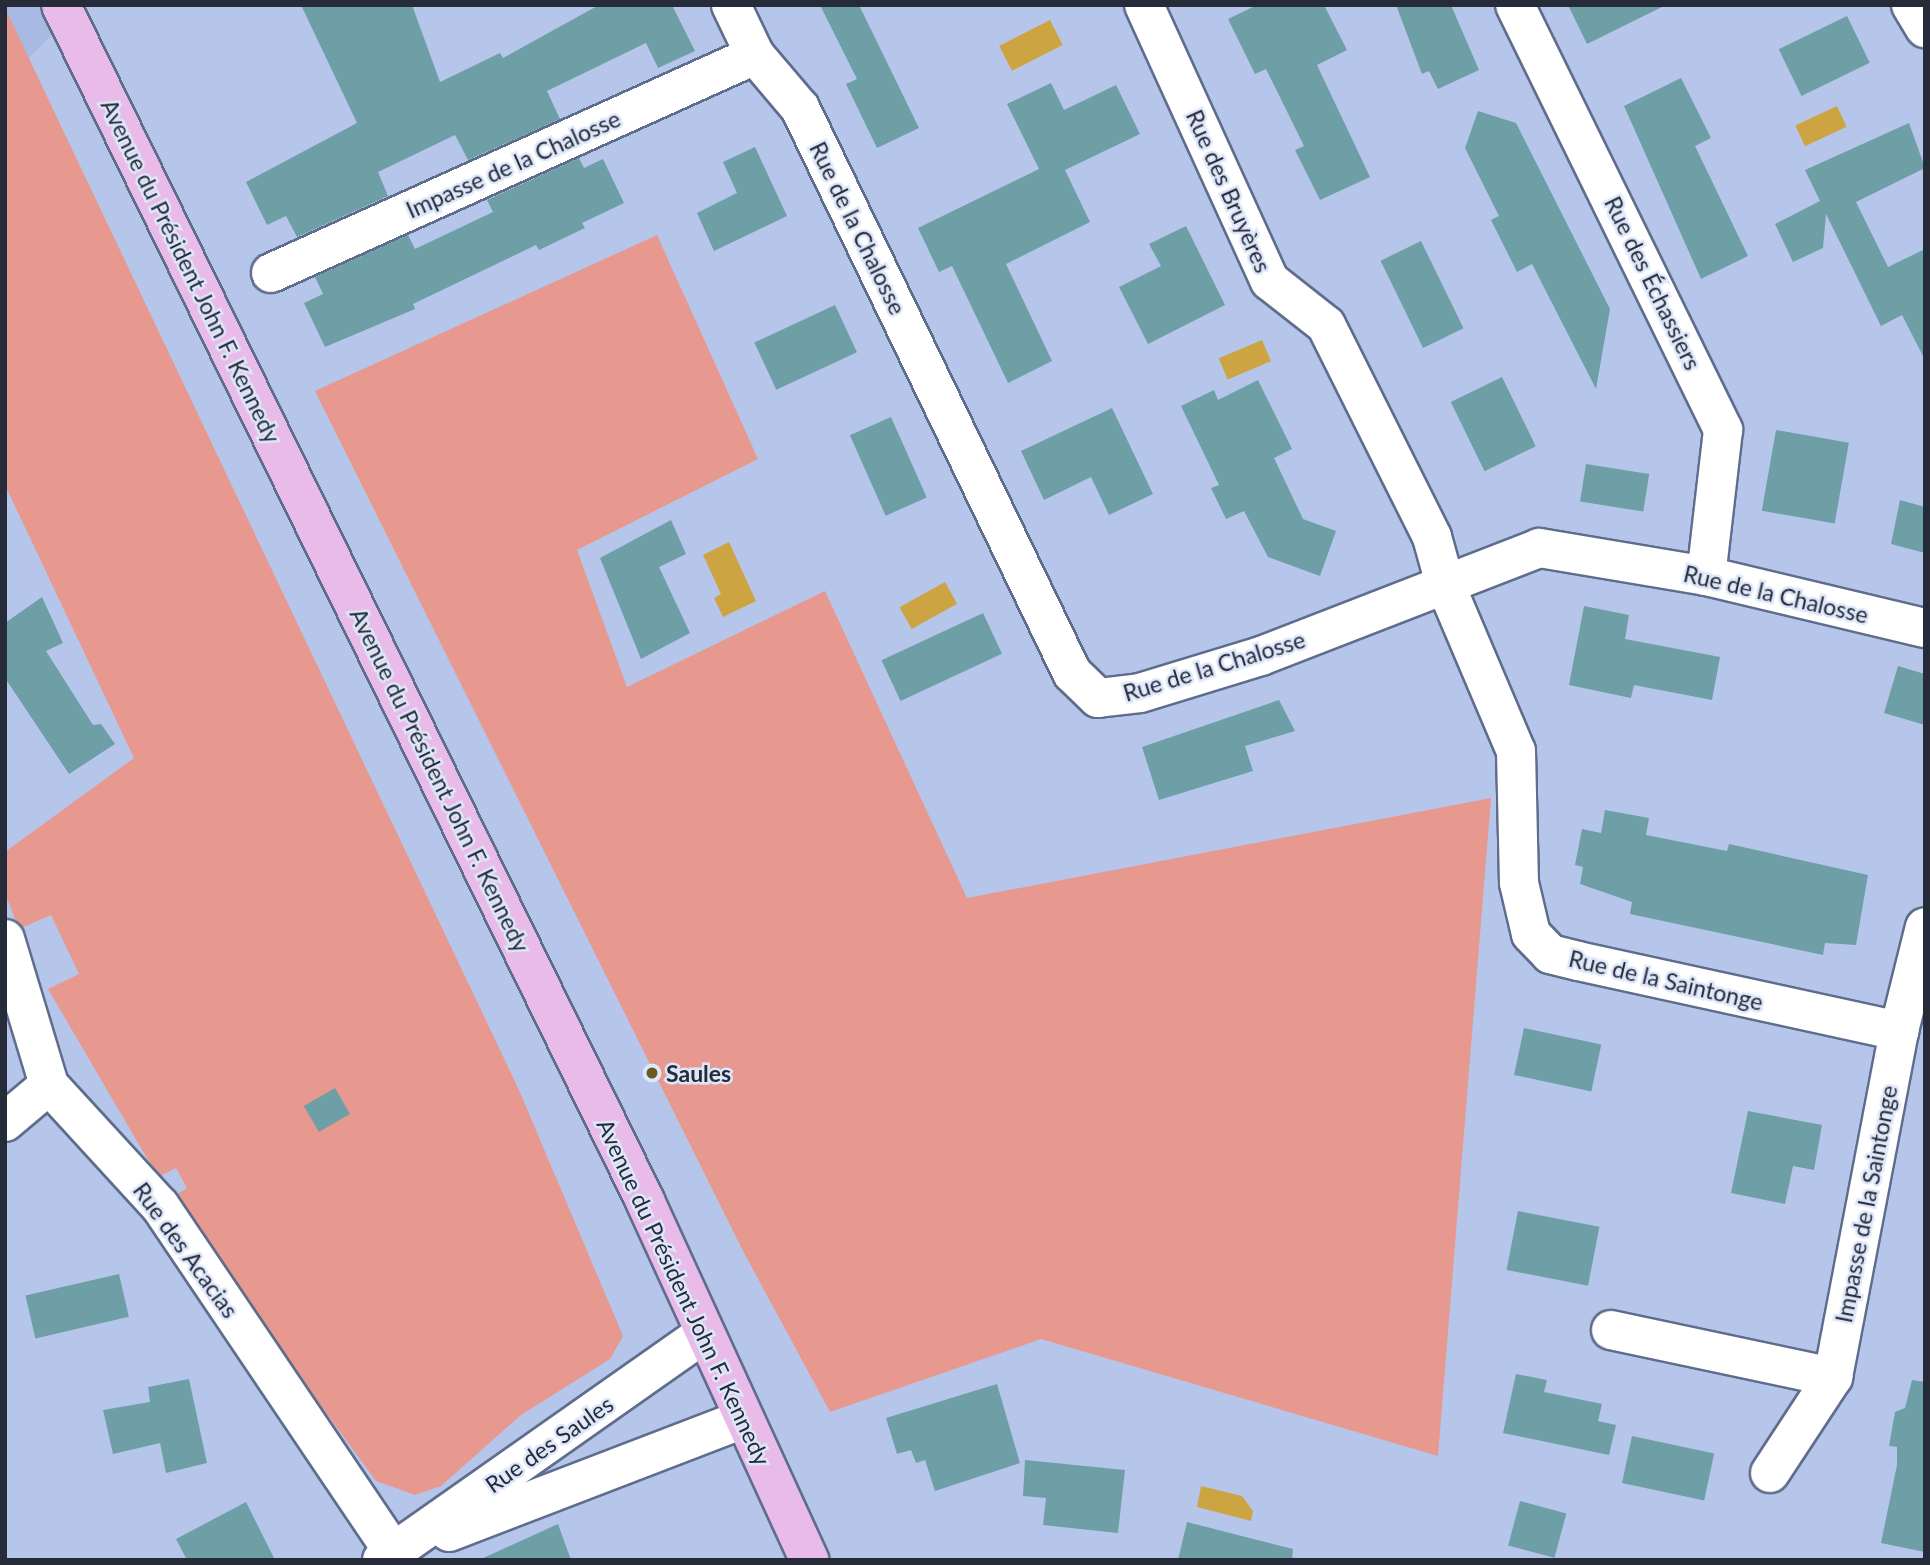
<!DOCTYPE html>
<meta charset="utf-8">
<style>
body{margin:0}
#map{position:relative;width:1930px;height:1565px;overflow:hidden;background:#b6c6ea;font-family:Lato,sans-serif}
div>[style]{position:absolute}
.built>*{inset:0;background:#a8bae4}
.green>*{inset:0;background:#e7988f}
.water>*{inset:0;background:#cca442;transform-origin:0 0}
.building>*{inset:0;background:#6e9fa6;transform-origin:0 0}
.roads{filter:drop-shadow(2px 0 #5f6d8d) drop-shadow(-2px 0 #5f6d8d) drop-shadow(0 2px #5f6d8d) drop-shadow(0 -2px #5f6d8d)}
.minor>*{height:38px;margin:-19px;padding:0 19px;transform-origin:19px;border-radius:19px;background:#fff}
.major>*{height:38px;margin:-19px;padding:0 19px;transform-origin:19px;border-radius:19px;background:#e8bbe9}
.dots>*{width:19px;height:19px;translate:-50% -50%;box-sizing:border-box;border:4px solid #dee7f9;border-radius:50%}
span{translate:-50% -50%;white-space:nowrap;text-align:center;line-height:1.15;-webkit-text-stroke:5px #dee7f9;paint-order:stroke}
.street-label{font-size:23px;color:#252b39}
.poi-label{font-size:23px;color:#252b39;font-weight:700}
.left{translate:0 -50%;text-align:left}
.frame{position:absolute;inset:0;border:7px solid #252b39;pointer-events:none}
</style>
<div id="map">
<div class="built">
<i style="clip-path:polygon(5px 5px,81px 5px,29px 58px,5px 66px)"></i>
</div>
<div class="green">
<i style="clip-path:polygon(5px 8px,519px 1090px,623px 1336px,610px 1359px,521px 1415px,441px 1486px,415px 1495px,376px 1481px,169px 1199px,187px 1188px,176px 1168px,158px 1177px,48px 989px,79px 974px,51px 915px,19px 929px,5px 893px,5px 852px,134px 758px,5px 485px)"></i>
<i style="clip-path:polygon(657px 235px,758px 459px,577px 550px,627px 687px,825px 591px,967px 898px,1491px 798px,1438px 1456px,1041px 1339px,830px 1412px,743px 1251px,315px 391px)"></i>
</div>
<div class="water">
<i style="left:1050px;top:20px;width:28px;height:57px;rotate:63deg"></i>
<i style="left:1837px;top:106px;width:23px;height:46px;rotate:65deg"></i>
<i style="left:1262px;top:340px;width:23px;height:47px;rotate:67deg"></i>
<i style="clip-path:polygon(729px 542px,756px 601px,723px 617px,714px 598px,721px 594px,703px 555px)"></i>
<i style="left:945px;top:582px;width:25px;height:52px;rotate:61deg"></i>
<i style="clip-path:polygon(1201px 1486px,1242px 1496px,1253px 1511px,1251px 1521px,1197px 1507px)"></i>
</div>
<div class="building">
<i style="clip-path:polygon(301px 5px,412px 5px,440px 82px,500px 53px,503px 58px,599px 5px,672px 5px,695px 51px,658px 68px,646px 43px,547px 91px,560px 119px,468px 160px,455px 135px,378px 172px,388px 196px,297px 237px,286px 216px,267px 225px,246px 182px,357px 123px)"></i>
<i style="clip-path:polygon(820px 5px,859px 5px,919px 128px,877px 148px,846px 84px,857px 79px)"></i>
<i style="clip-path:polygon(1257px 5px,1324px 5px,1347px 50px,1317px 65px,1370px 177px,1320px 200px,1295px 150px,1304px 146px,1266px 69px,1255px 74px,1228px 19px)"></i>
<i style="clip-path:polygon(1396px 5px,1451px 5px,1479px 70px,1438px 89px,1429px 71px,1422px 74px)"></i>
<i style="clip-path:polygon(1568px 5px,1666px 5px,1587px 44px)"></i>
<i style="left:1847px;top:16px;width:52px;height:76px;rotate:64deg"></i>
<i style="clip-path:polygon(1681px 78px,1711px 138px,1695px 146px,1748px 256px,1701px 279px,1624px 106px)"></i>
<i style="clip-path:polygon(1051px 83px,1064px 110px,1116px 85px,1140px 134px,1065px 170px,1090px 222px,1006px 264px,1052px 361px,1008px 383px,952px 266px,939px 272px,918px 228px,1039px 169px,1007px 104px)"></i>
<i style="clip-path:polygon(1478px 111px,1516px 123px,1610px 309px,1596px 389px,1532px 264px,1517px 272px,1491px 220px,1499px 216px,1465px 148px)"></i>
<i style="clip-path:polygon(1909px 123px,1925px 168px,1856px 202px,1888px 267px,1925px 249px,1925px 360px,1902px 315px,1881px 326px,1826px 214px,1823px 248px,1793px 262px,1775px 224px,1820px 201px,1805px 170px)"></i>
<i style="clip-path:polygon(755px 147px,787px 216px,714px 251px,697px 213px,737px 193px,723px 162px)"></i>
<i style="clip-path:polygon(579px 158px,584px 168px,603px 159px,624px 203px,582px 223px,585px 228px,539px 250px,536px 245px,413px 304px,415px 309px,325px 347px,304px 303px,323px 294px,315px 277px,408px 235px,415px 249px,493px 212px,487px 200px)"></i>
<i style="clip-path:polygon(1186px 226px,1225px 305px,1148px 344px,1119px 287px,1161px 266px,1149px 244px)"></i>
<i style="left:1421px;top:241px;width:97px;height:45px;rotate:64deg"></i>
<i style="left:835px;top:305px;width:52px;height:89px;rotate:65deg"></i>
<i style="left:1502px;top:377px;width:77px;height:57px;rotate:64deg"></i>
<i style="clip-path:polygon(1258px 380px,1292px 449px,1274px 458px,1303px 519px,1336px 531px,1320px 576px,1268px 557px,1244px 511px,1226px 519px,1211px 488px,1219px 485px,1181px 406px,1214px 390px,1218px 400px)"></i>
<i style="clip-path:polygon(1112px 408px,1153px 494px,1109px 515px,1091px 477px,1044px 500px,1021px 451px)"></i>
<i style="left:891px;top:417px;width:88px;height:45px;rotate:66deg"></i>
<i style="left:1776px;top:430px;width:74px;height:82px;rotate:10deg"></i>
<i style="left:1586px;top:464px;width:64px;height:38px;rotate:9deg"></i>
<i style="clip-path:polygon(1900px 500px,1925px 507px,1925px 553px,1891px 544px)"></i>
<i style="clip-path:polygon(671px 520px,686px 554px,659px 567px,690px 633px,641px 659px,600px 558px)"></i>
<i style="clip-path:polygon(42px 597px,63px 643px,46px 651px,93px 725px,101px 724px,115px 744px,69px 774px,5px 678px,5px 623px)"></i>
<i style="clip-path:polygon(1584px 606px,1629px 615px,1625px 639px,1720px 657px,1712px 700px,1634px 685px,1631px 698px,1569px 685px)"></i>
<i style="left:983px;top:613px;width:45px;height:112px;rotate:65deg"></i>
<i style="clip-path:polygon(1898px 666px,1925px 674px,1925px 725px,1884px 713px)"></i>
<i style="clip-path:polygon(1279px 700px,1295px 731px,1245px 746px,1253px 771px,1159px 800px,1142px 747px)"></i>
<i style="clip-path:polygon(1605px 810px,1649px 818px,1646px 835px,1727px 851px,1729px 844px,1868px 875px,1856px 945px,1825px 943px,1823px 955px,1630px 914px,1632px 902px,1580px 884px,1583px 867px,1575px 865px,1582px 829px,1601px 833px)"></i>
<i style="left:1524px;top:1028px;width:79px;height:48px;rotate:12deg"></i>
<i style="left:335px;top:1088px;width:30px;height:36px;rotate:60deg"></i>
<i style="clip-path:polygon(1748px 1111px,1822px 1125px,1814px 1170px,1793px 1166px,1785px 1204px,1731px 1193px)"></i>
<i style="left:1518px;top:1211px;width:83px;height:60px;rotate:11deg"></i>
<i style="left:119px;top:1274px;width:44px;height:96px;rotate:77deg"></i>
<i style="clip-path:polygon(1516px 1374px,1547px 1380px,1544px 1392px,1602px 1404px,1598px 1421px,1616px 1425px,1609px 1455px,1503px 1433px)"></i>
<i style="clip-path:polygon(189px 1379px,207px 1463px,166px 1473px,160px 1443px,113px 1454px,103px 1410px,150px 1402px,148px 1387px)"></i>
<i style="clip-path:polygon(1912px 1380px,1925px 1382px,1925px 1552px,1881px 1543px,1897px 1465px,1897px 1447px,1889px 1446px,1895px 1412px,1905px 1408px)"></i>
<i style="clip-path:polygon(997px 1384px,1020px 1463px,935px 1491px,925px 1460px,916px 1463px,911px 1450px,897px 1454px,886px 1418px)"></i>
<i style="left:1632px;top:1436px;width:84px;height:48px;rotate:12deg"></i>
<i style="clip-path:polygon(1025px 1460px,1125px 1470px,1118px 1533px,1043px 1525px,1046px 1498px,1023px 1496px)"></i>
<i style="left:1520px;top:1501px;width:48px;height:46px;rotate:15deg"></i>
<i style="clip-path:polygon(246px 1502px,275px 1560px,187px 1560px,176px 1539px)"></i>
<i style="clip-path:polygon(1187px 1522px,1293px 1549px,1292px 1560px,1178px 1560px)"></i>
<i style="clip-path:polygon(558px 1524px,571px 1560px,479px 1560px)"></i>
</div>
<div class="roads">
<div class="minor">
<i style="left:731px;top:5px;width:55px;rotate:64.4deg"></i>
<i style="left:755px;top:55px;width:70px;rotate:49.7deg"></i>
<i style="left:800px;top:108px;width:627px;rotate:64.29deg"></i>
<i style="left:1072px;top:673px;width:36px;rotate:44deg"></i>
<i style="left:1098px;top:698px;width:42px;rotate:-6.8deg"></i>
<i style="left:1140px;top:693px;width:127px;rotate:-17deg"></i>
<i style="left:1261px;top:656px;width:298px;rotate:-21.2deg"></i>
<i style="left:1539px;top:548px;width:169px;rotate:9.5deg"></i>
<i style="left:1706px;top:576px;width:225px;rotate:13.4deg"></i>
<i style="left:1144px;top:5px;width:303px;rotate:65.5deg"></i>
<i style="left:1270px;top:281px;width:71px;rotate:38.2deg"></i>
<i style="left:1326px;top:325px;width:237px;rotate:63.4deg"></i>
<i style="left:1432px;top:537px;width:49px;rotate:74.5deg"></i>
<i style="left:1445px;top:584px;width:181px;rotate:67deg"></i>
<i style="left:1516px;top:751px;width:132px;rotate:88.7deg"></i>
<i style="left:1519px;top:883px;width:52px;rotate:76.8deg"></i>
<i style="left:1531px;top:934px;width:28px;rotate:46deg"></i>
<i style="left:1550px;top:954px;width:29px;rotate:14deg"></i>
<i style="left:1578px;top:961px;width:329px;rotate:12.3deg"></i>
<i style="left:1899px;top:1031px;width:107px;rotate:-76deg"></i>
<i style="left:1515px;top:5px;width:473px;rotate:63.9deg"></i>
<i style="left:1723px;top:430px;width:147px;rotate:96.6deg"></i>
<i style="left:1911px;top:5px;width:27px;rotate:59deg"></i>
<i style="left:271px;top:273px;width:531px;rotate:-24.25deg"></i>
<i style="left:5px;top:939px;width:152px;rotate:73.2deg"></i>
<i style="left:49px;top:1085px;width:164px;rotate:47.5deg"></i>
<i style="left:160px;top:1206px;width:419px;rotate:56deg"></i>
<i style="left:5px;top:1122px;width:57px;rotate:-40.1deg"></i>
<i style="left:1611px;top:1330px;width:227px;rotate:12deg"></i>
<i style="left:1770px;top:1473px;width:115px;rotate:-56.7deg"></i>
<i style="left:1833px;top:1377px;width:352px;rotate:-79.2deg"></i>
<i style="left:449px;top:1532px;width:315px;rotate:-21deg"></i>
<i style="left:382px;top:1560px;width:393px;rotate:-35.1deg"></i>
</div>
<div class="major">
<i style="left:61px;top:5px;width:1331px;rotate:63.97deg"></i>
<i style="left:645px;top:1201px;width:395px;rotate:65.4deg"></i>
</div>
</div>
<div class="dots">
<i style="left:652px;top:1073px;background:#6c5827"></i>
</div>
<div class="street-label">
<span style="left:513px;top:164px;rotate:-24deg">Impasse de la Chalosse</span>
<span style="left:1229px;top:191px;rotate:66deg">Rue des Bruyères</span>
<span style="left:858px;top:228px;rotate:64deg">Rue de la Chalosse</span>
<span style="left:191px;top:271px;rotate:64deg">Avenue du Président John F. Kennedy</span>
<span style="left:1653px;top:283px;rotate:64deg">Rue des Échassiers</span>
<span style="left:1776px;top:594px;rotate:13deg">Rue de la Chalosse</span>
<span style="left:1214px;top:666px;rotate:-17deg">Rue de la Chalosse</span>
<span style="left:440px;top:780px;rotate:64deg">Avenue du Président John F. Kennedy</span>
<span style="left:1666px;top:980px;rotate:13deg">Rue de la Saintonge</span>
<span style="left:1866px;top:1204px;rotate:-79deg">Impasse de la Saintonge</span>
<span style="left:186px;top:1250px;rotate:54deg">Rue des Acacias</span>
<span style="left:684px;top:1292px;rotate:65deg">Avenue du Président John F. Kennedy</span>
<span style="left:549px;top:1444px;rotate:-35deg">Rue des Saules</span>
</div>
<div class="poi-label">
<span class="left" style="left:666px;top:1073px">Saules</span>
</div>
<div class="frame"></div>
</div>
